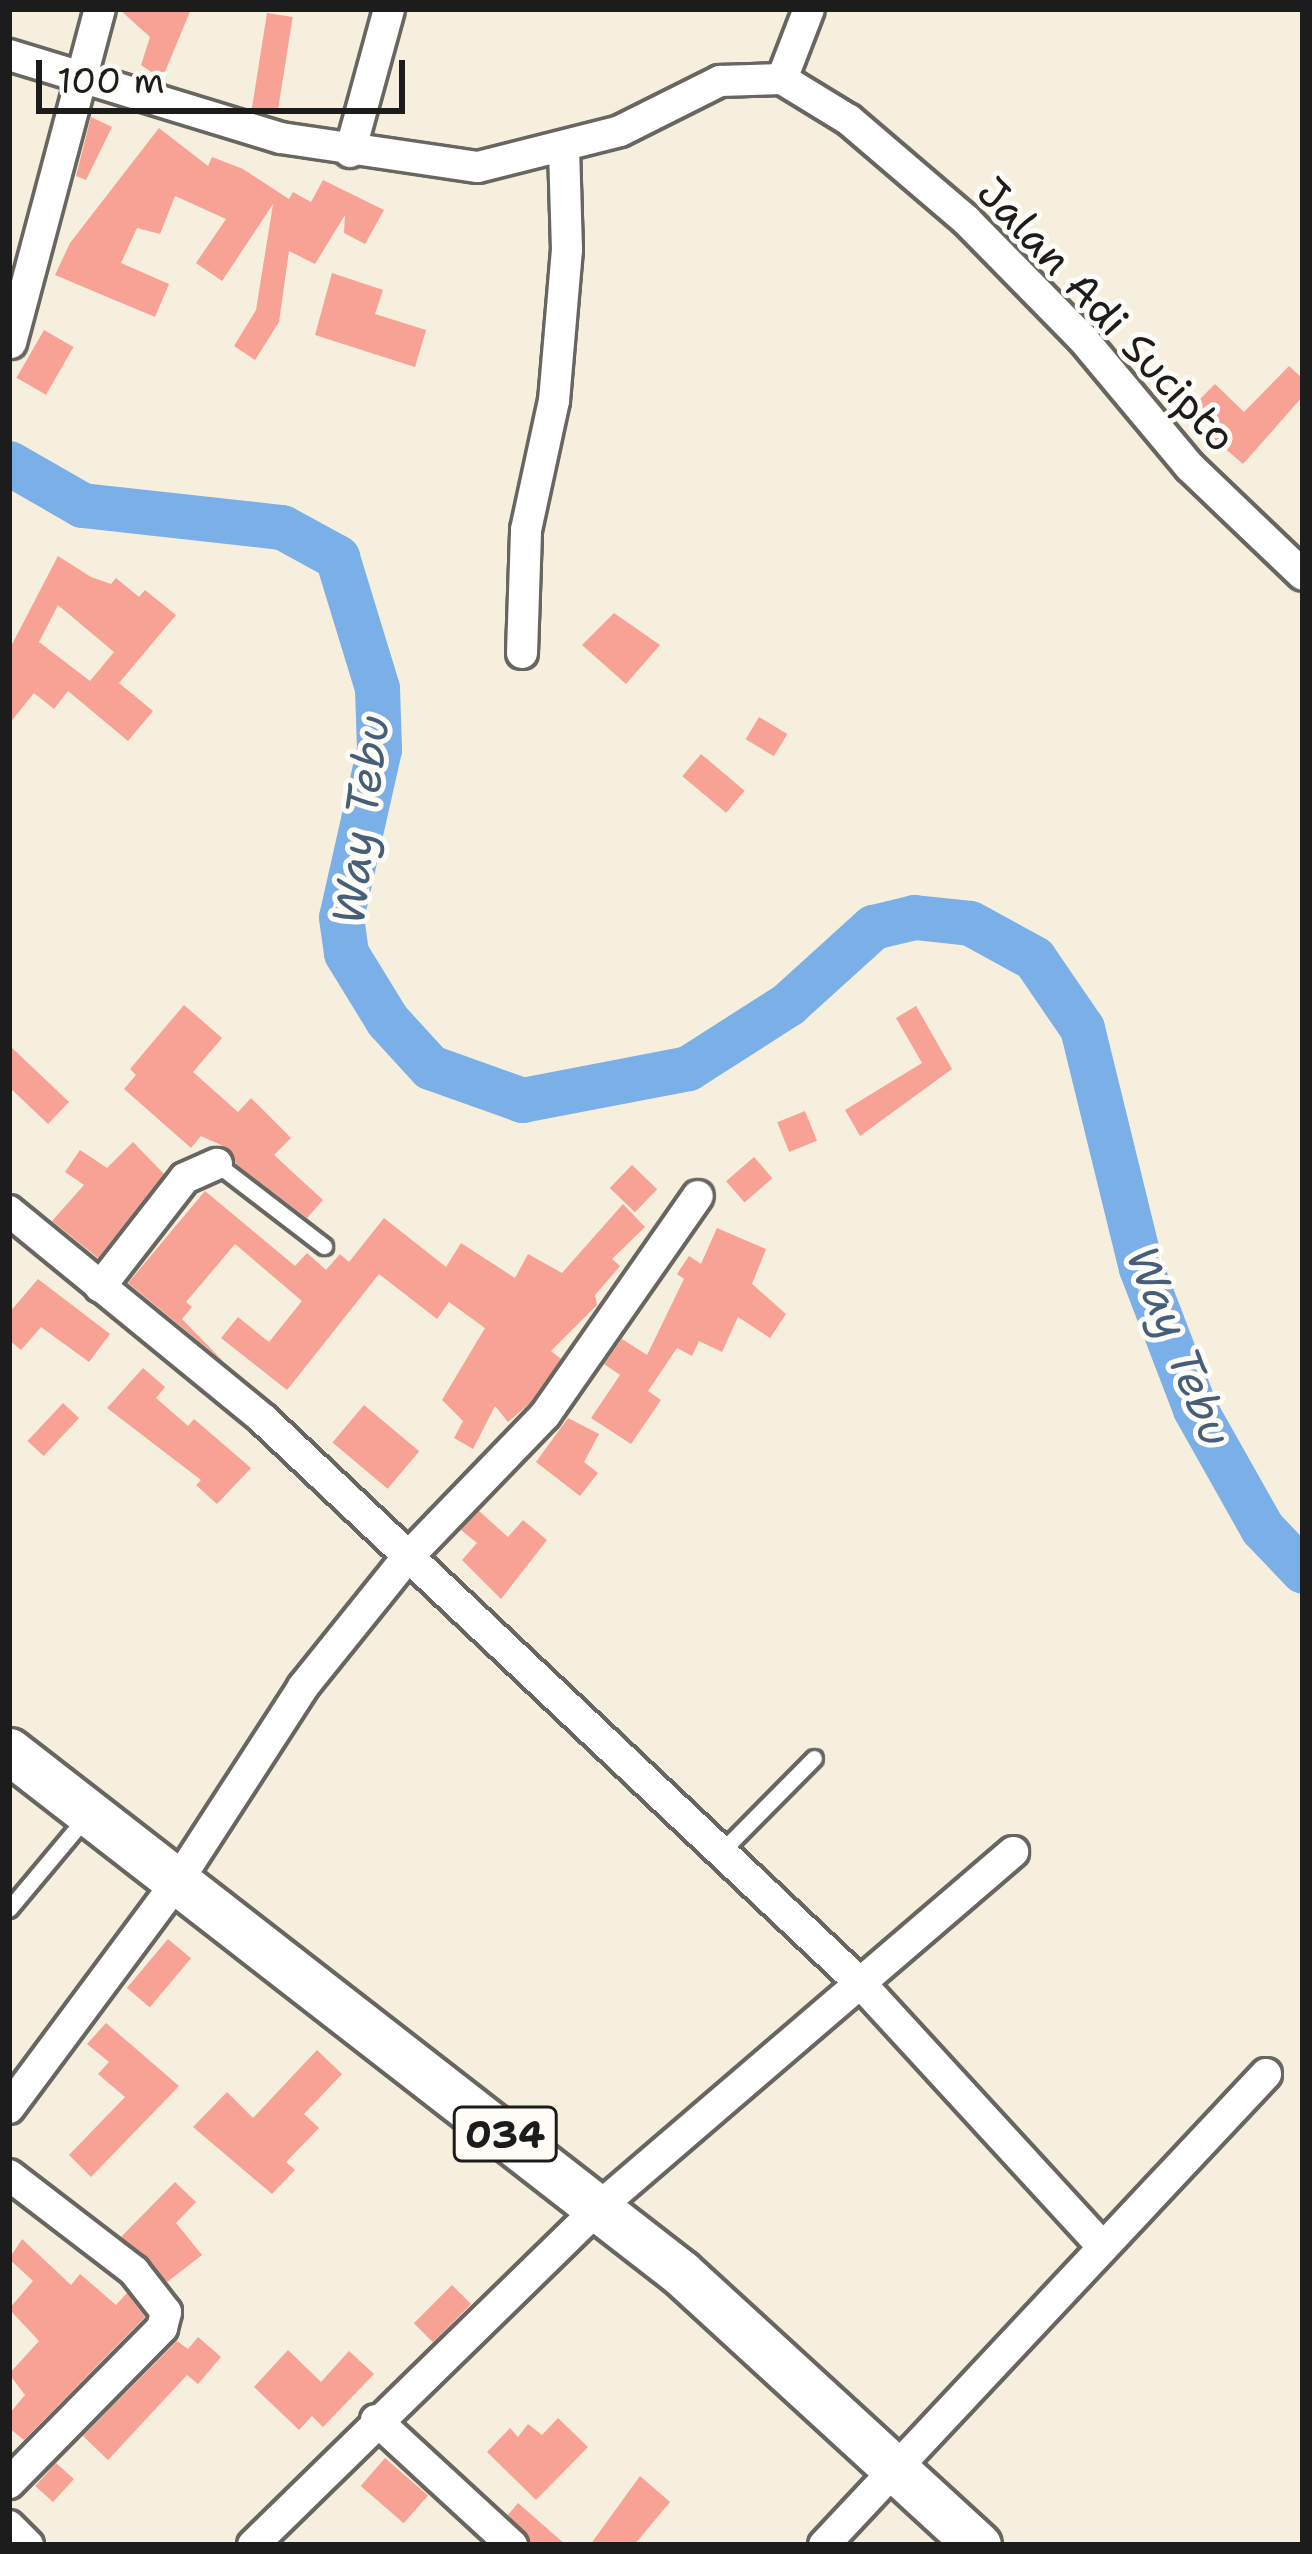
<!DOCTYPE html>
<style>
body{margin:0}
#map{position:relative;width:1312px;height:2554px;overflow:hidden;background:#f6efdd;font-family:"Shantell Sans",sans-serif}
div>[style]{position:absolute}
.river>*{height:45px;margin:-22.5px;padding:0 22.5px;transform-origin:22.5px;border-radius:22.5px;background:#7bafe8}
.building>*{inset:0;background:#f8a195;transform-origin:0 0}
.roads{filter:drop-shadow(3px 0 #686660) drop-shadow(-3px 0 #686660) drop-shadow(0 3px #686660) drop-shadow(0 -3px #686660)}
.service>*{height:15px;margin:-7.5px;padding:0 7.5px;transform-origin:7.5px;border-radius:7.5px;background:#fff}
.minor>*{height:30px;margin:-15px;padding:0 15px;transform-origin:15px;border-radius:15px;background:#fff}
.primary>*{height:45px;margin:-22.5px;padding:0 22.5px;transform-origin:22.5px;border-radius:22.5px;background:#fff}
span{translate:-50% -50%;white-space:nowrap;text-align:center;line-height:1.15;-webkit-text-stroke:10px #fdfcf7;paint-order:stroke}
.shield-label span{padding:3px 9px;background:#fdfcf7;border:3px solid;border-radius:9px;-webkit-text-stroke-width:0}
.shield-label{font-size:39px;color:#1c1c1c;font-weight:700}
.street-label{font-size:42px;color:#1c1c1c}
.water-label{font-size:45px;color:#475e78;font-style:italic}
.frame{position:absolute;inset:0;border:12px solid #1c1c1c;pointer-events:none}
.scale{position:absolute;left:36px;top:60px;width:369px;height:54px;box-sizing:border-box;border:6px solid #1c1c1c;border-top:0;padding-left:15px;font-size:36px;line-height:42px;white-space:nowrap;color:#1c1c1c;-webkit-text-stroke:9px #fdfcf7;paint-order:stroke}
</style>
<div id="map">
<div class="river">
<i style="left:9px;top:463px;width:84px;rotate:29.9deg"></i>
<i style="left:82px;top:505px;width:201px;rotate:6.3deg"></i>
<i style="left:282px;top:527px;width:63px;rotate:28.6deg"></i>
<i style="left:337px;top:557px;width:137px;rotate:73deg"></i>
<i style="left:377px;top:688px;width:61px;rotate:88.1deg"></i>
<i style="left:379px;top:749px;width:172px;rotate:102.7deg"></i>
<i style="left:341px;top:917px;width:36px;rotate:82deg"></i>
<i style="left:346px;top:953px;width:79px;rotate:58.5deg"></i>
<i style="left:387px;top:1020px;width:64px;rotate:47.5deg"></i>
<i style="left:430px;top:1067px;width:98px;rotate:19.7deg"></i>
<i style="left:522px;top:1100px;width:169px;rotate:-10.9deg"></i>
<i style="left:688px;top:1068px;width:119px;rotate:-32.6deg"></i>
<i style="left:788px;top:1004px;width:115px;rotate:-42.2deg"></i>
<i style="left:873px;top:927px;width:42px;rotate:-13.7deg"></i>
<i style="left:914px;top:917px;width:56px;rotate:6.1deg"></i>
<i style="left:970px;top:923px;width:73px;rotate:28.7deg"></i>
<i style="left:1034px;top:958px;width:85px;rotate:55.6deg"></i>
<i style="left:1082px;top:1028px;width:247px;rotate:76.2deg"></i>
<i style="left:1141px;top:1268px;width:151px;rotate:69deg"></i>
<i style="left:1195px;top:1409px;width:137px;rotate:60.6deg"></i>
<i style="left:1262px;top:1528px;width:59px;rotate:46.4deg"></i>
</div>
<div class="building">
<i style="clip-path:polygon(119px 9px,191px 9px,162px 79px,141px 65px,150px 37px)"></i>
<i style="left:267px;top:13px;width:26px;height:97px;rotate:9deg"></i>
<i style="clip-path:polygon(91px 117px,112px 127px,86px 180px,76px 176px)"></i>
<i style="clip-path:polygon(159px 128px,208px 166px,212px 157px,243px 169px,289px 199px,293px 192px,311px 202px,323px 180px,384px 210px,365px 244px,344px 233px,345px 215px,315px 264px,289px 251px,279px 322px,255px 360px,234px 346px,256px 310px,273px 204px,222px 281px,196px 263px,226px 219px,175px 196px,160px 234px,137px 228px,121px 263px,169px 284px,155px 317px,55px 275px,70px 243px)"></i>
<i style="clip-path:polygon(332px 273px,383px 290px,375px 314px,426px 330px,415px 367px,315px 335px)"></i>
<i style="left:44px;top:330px;width:34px;height:55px;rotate:30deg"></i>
<i style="clip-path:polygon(1289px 366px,1303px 379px,1303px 396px,1243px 464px,1207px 433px,1213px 426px,1193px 406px,1215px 384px,1244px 412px)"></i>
<i style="clip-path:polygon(evenodd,58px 556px,91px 577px,111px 584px,116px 578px,139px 597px,145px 590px,176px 615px,119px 683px,153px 711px,128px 741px,68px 691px,54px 709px,34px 693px,9px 724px,9px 650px,58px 556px,58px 605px,114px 652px,90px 681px,39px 642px,58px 605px)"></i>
<i style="clip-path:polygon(614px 613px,660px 645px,626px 684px,582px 645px)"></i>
<i style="left:759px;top:717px;width:33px;height:26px;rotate:31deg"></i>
<i style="left:701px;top:754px;width:57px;height:29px;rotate:40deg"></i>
<i style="clip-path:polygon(184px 1005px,222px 1038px,193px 1072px,238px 1112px,251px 1098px,291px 1138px,274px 1155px,323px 1200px,307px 1218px,236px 1164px,228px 1148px,201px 1136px,191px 1148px,124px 1089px,136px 1075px,130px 1069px)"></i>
<i style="clip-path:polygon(916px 1006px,952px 1069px,860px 1136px,845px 1110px,922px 1063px,896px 1018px)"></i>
<i style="clip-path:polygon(9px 1045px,69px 1102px,48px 1124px,9px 1087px)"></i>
<i style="left:805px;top:1111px;width:32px;height:30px;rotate:68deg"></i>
<i style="clip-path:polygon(133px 1142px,164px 1174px,98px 1258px,52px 1221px,84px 1185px,65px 1172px,80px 1150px,107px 1168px)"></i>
<i style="left:754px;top:1157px;width:28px;height:37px;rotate:49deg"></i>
<i style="left:632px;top:1165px;width:35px;height:32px;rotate:44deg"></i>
<i style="clip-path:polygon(205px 1191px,295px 1266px,307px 1253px,326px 1270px,340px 1254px,349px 1262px,384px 1218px,446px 1267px,461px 1243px,515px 1278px,528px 1254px,562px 1273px,623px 1204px,645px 1227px,612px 1259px,620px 1266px,595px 1295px,597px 1305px,551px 1351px,561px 1359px,530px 1403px,508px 1422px,495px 1406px,473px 1449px,454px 1438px,463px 1421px,442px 1400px,485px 1328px,449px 1302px,437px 1319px,379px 1274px,287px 1390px,221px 1338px,238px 1317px,269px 1342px,302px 1301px,235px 1244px,186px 1302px,192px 1307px,182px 1319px,223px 1361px,128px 1283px)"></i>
<i style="clip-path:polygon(717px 1228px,766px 1249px,752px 1284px,786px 1314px,770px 1338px,738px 1317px,722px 1352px,699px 1341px,692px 1356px,677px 1348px,648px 1391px,661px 1400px,631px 1444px,591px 1418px,620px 1375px,604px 1364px,622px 1339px,647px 1355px,684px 1279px,677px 1274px,689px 1256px,701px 1264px)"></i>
<i style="clip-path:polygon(38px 1279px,110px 1334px,89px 1362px,41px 1327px,21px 1350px,9px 1340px,9px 1313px)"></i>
<i style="clip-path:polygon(143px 1368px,165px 1387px,156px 1398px,188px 1426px,194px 1419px,251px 1468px,217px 1504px,196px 1485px,201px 1480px,107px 1408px)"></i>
<i style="left:63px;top:1403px;width:22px;height:52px;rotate:43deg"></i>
<i style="left:364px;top:1405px;width:72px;height:49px;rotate:40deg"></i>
<i style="clip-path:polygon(568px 1418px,599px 1434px,584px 1462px,598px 1473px,580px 1496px,536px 1462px)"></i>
<i style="clip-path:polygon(479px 1511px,508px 1537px,523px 1520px,547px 1540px,501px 1599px,462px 1560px,477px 1543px,461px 1530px)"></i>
<i style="left:168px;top:1939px;width:30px;height:64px;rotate:40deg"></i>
<i style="clip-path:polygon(106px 2023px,179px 2086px,91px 2177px,69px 2155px,125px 2097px,98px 2074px,109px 2062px,87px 2044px)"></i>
<i style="clip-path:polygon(317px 2050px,342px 2074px,304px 2114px,319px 2128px,286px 2162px,295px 2170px,272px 2194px,193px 2127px,227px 2092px,253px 2118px)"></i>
<i style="clip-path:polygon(175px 2182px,196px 2202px,176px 2223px,202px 2255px,167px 2282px,121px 2237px)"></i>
<i style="clip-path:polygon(22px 2239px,71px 2285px,80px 2274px,116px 2305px,127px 2293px,145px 2317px,24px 2440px,9px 2428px,9px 2414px,25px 2395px,9px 2374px,39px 2341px,9px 2309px,33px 2281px,9px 2259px)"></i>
<i style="left:452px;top:2285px;width:27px;height:54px;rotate:45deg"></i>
<i style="clip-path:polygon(198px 2337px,221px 2357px,198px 2384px,187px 2375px,108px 2460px,83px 2436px,177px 2341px,188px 2349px)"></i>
<i style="clip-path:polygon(288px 2350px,321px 2382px,349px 2351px,374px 2374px,323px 2427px,312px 2416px,299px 2430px,254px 2387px)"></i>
<i style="clip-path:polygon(558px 2418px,588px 2447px,536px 2500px,487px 2452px,510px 2428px,518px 2437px,528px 2424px,542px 2435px)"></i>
<i style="left:385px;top:2458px;width:57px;height:37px;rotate:41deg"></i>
<i style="left:56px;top:2463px;width:24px;height:31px;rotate:42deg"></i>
<i style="clip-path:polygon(640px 2476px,670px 2502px,634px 2545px,590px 2545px)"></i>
<i style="clip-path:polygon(518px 2503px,566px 2545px,531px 2545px,508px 2515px)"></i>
</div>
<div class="roads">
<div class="service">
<i style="left:217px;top:1164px;width:135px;rotate:37.5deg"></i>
<i style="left:719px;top:1854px;width:135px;rotate:-45.3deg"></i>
<i style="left:9px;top:1909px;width:119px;rotate:-50.1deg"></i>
</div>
<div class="minor">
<i style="left:9px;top:55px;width:284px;rotate:17deg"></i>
<i style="left:281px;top:138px;width:199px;rotate:8.4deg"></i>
<i style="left:478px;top:167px;width:146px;rotate:-14.2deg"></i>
<i style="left:620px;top:131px;width:112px;rotate:-26.6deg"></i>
<i style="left:720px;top:81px;width:62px;rotate:-1.8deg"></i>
<i style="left:782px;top:79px;width:79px;rotate:31.5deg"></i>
<i style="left:849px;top:120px;width:154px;rotate:40.5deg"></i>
<i style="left:966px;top:220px;width:165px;rotate:45.5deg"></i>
<i style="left:1082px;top:338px;width:168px;rotate:50.1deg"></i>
<i style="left:1190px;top:467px;width:156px;rotate:43.7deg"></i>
<i style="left:782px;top:79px;width:75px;rotate:-68.9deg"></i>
<i style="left:350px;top:152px;width:148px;rotate:-74.7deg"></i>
<i style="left:11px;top:343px;width:346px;rotate:-75.1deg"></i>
<i style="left:522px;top:653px;width:123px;rotate:-88.1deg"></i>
<i style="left:526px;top:530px;width:132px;rotate:-77.8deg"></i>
<i style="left:554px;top:401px;width:152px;rotate:-85.1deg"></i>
<i style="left:567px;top:250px;width:99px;rotate:-91.7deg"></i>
<i style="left:9px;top:1211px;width:330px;rotate:39.3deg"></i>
<i style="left:264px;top:1420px;width:823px;rotate:43.37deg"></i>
<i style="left:862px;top:1985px;width:356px;rotate:47.4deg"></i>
<i style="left:100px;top:1287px;width:138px;rotate:-52.1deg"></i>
<i style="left:185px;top:1178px;width:35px;rotate:-24deg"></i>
<i style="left:9px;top:2108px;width:285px;rotate:-53.4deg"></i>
<i style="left:179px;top:1879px;width:229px;rotate:-57.1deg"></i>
<i style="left:303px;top:1687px;width:164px;rotate:-51.2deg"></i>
<i style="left:406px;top:1559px;width:200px;rotate:-46deg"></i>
<i style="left:545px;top:1415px;width:267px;rotate:-55.1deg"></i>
<i style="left:9px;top:2175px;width:158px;rotate:37.5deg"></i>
<i style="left:134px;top:2271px;width:52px;rotate:52deg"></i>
<i style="left:166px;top:2312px;width:16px;rotate:104deg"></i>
<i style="left:162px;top:2328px;width:218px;rotate:134.6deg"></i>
<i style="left:376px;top:2420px;width:185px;rotate:42.6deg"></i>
<i style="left:9px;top:2526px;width:27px;rotate:45deg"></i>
<i style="left:253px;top:2545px;width:482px;rotate:-44.3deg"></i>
<i style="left:598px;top:2208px;width:547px;rotate:-40.62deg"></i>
<i style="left:824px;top:2545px;width:646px;rotate:-46.82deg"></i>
</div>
<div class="primary">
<i style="left:9px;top:1751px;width:851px;rotate:37.84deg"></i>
<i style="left:681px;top:2273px;width:403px;rotate:42.5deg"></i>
</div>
</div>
<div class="shield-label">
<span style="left:505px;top:2134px">034</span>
</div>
<div class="street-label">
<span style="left:1107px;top:314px;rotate:47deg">Jalan Adi Sucipto</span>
</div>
<div class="water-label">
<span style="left:361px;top:820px;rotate:-83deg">Way Tebu</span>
<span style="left:1179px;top:1346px;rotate:68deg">Way Tebu</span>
</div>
<div class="frame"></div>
<div class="scale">100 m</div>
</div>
